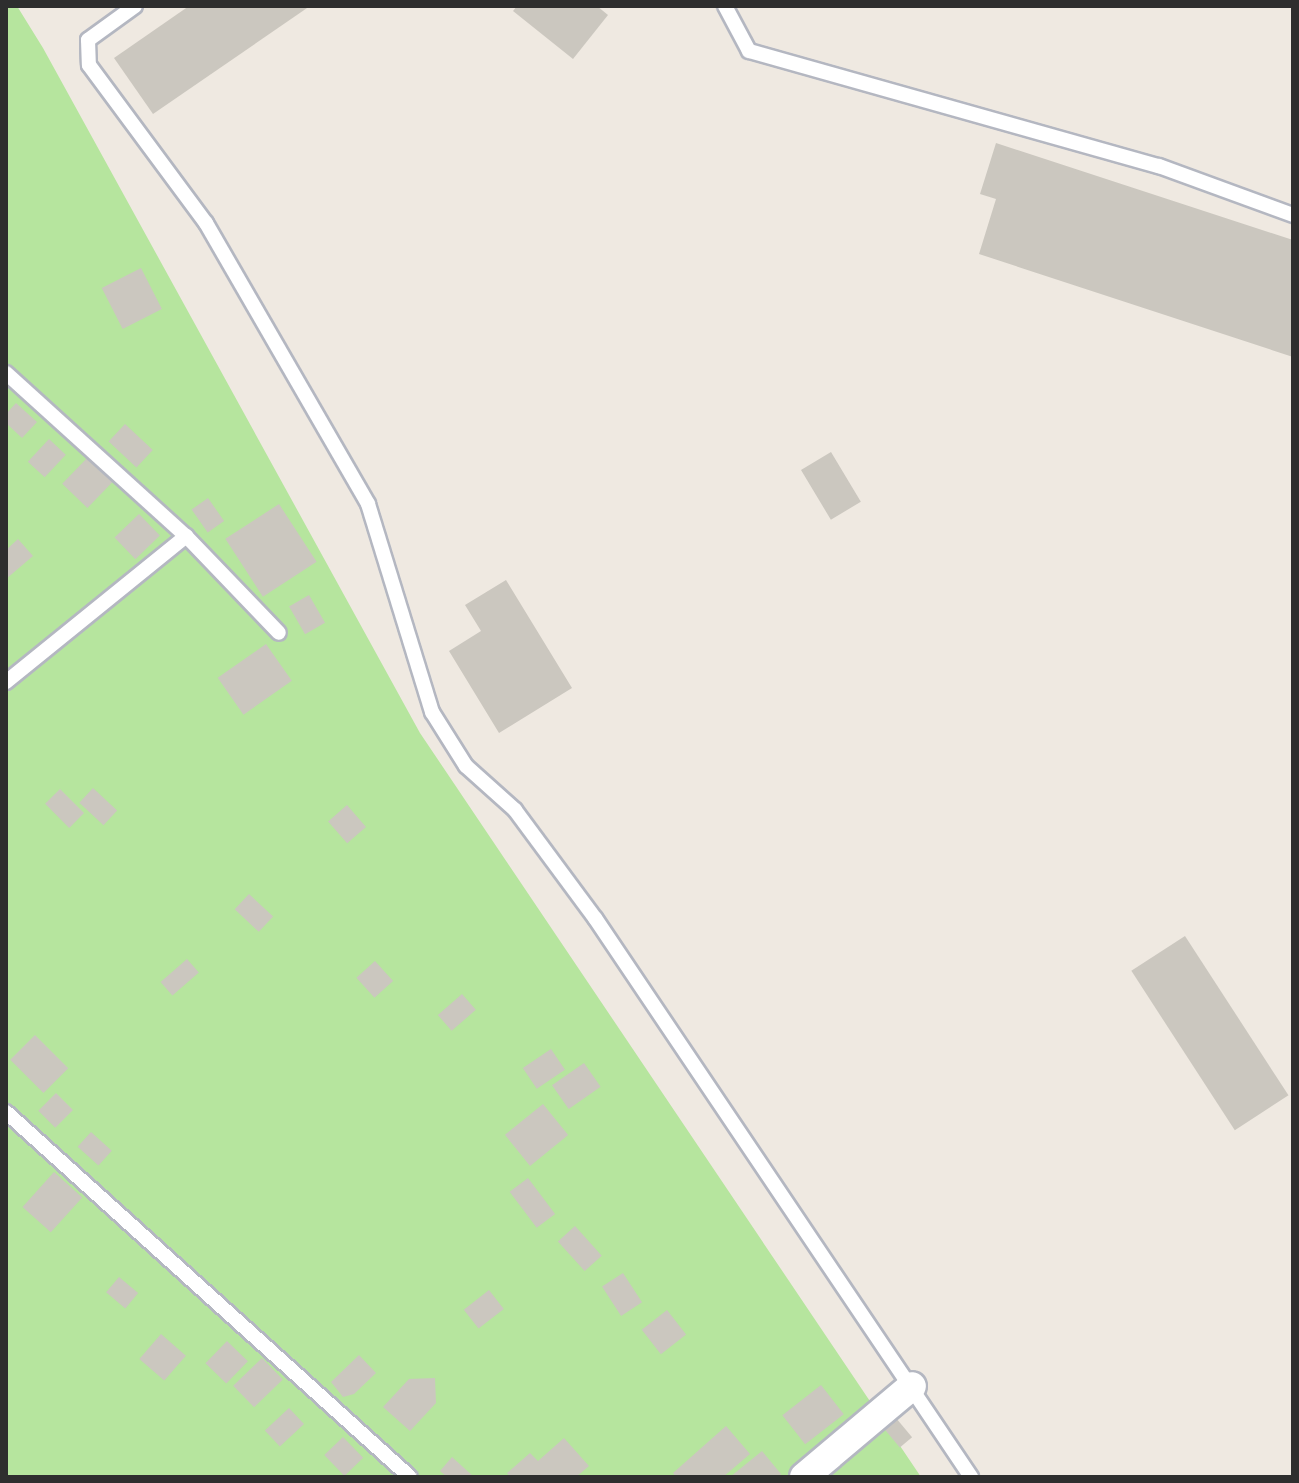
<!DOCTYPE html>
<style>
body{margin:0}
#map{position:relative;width:1299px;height:1483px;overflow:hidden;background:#efe9e1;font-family:"DejaVu Sans",sans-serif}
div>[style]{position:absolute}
.green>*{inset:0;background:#b6e59e}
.building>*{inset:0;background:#cbc7bf;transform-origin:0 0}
.roads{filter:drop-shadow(2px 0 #b4b7c1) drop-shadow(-2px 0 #b4b7c1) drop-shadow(0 2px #b4b7c1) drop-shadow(0 -2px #b4b7c1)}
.lane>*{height:14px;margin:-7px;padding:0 7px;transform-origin:7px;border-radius:7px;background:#fff}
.street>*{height:28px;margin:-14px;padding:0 14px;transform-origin:14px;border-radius:14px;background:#fff}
span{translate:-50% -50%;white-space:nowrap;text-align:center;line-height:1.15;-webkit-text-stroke:6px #fff;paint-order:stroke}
.frame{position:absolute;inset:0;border:8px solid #2e2e2e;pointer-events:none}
</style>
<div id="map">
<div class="green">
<i style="clip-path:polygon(6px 6px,17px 6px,43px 48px,420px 733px,921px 1477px,6px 1477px)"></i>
</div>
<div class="building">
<i style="clip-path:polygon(189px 6px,310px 6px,153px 114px,114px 58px)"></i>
<i style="clip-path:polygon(517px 6px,597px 6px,608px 15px,573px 59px,513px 11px)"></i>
<i style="clip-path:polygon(996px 143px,1293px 240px,1293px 357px,979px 254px,996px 199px,980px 194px)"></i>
<i style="left:141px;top:268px;width:46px;height:44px;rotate:63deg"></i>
<i style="clip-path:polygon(16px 403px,37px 422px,22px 438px,6px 423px,6px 414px)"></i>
<i style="left:125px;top:424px;width:38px;height:24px;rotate:43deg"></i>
<i style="left:49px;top:439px;width:23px;height:31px;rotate:43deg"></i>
<i style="left:831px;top:452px;width:58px;height:35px;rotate:59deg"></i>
<i style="left:90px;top:455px;width:35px;height:40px;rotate:44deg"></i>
<i style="left:208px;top:498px;width:28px;height:20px;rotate:55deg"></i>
<i style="left:279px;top:504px;width:69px;height:64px;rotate:57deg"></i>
<i style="left:139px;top:514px;width:30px;height:34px;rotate:46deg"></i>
<i style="clip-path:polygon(18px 539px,33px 556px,6px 579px,6px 550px)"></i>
<i style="clip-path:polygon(506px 580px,572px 688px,499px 733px,449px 651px,481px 631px,465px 605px)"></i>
<i style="left:309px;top:595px;width:32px;height:23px;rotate:60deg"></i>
<i style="left:266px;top:644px;width:45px;height:59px;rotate:55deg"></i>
<i style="left:93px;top:788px;width:33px;height:20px;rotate:43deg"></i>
<i style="left:60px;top:789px;width:34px;height:21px;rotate:45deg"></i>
<i style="left:347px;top:805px;width:29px;height:25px;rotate:49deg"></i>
<i style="left:249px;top:894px;width:33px;height:21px;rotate:43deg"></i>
<i style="left:1185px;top:936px;width:190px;height:64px;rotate:57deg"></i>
<i style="left:187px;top:959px;width:18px;height:35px;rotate:49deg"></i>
<i style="left:375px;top:961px;width:27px;height:25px;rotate:48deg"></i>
<i style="left:462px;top:994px;width:21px;height:32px;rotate:49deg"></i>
<i style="left:35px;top:1035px;width:47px;height:35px;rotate:45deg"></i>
<i style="left:551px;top:1049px;width:25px;height:34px;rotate:56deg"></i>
<i style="left:584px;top:1063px;width:29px;height:39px;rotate:55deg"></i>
<i style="left:56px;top:1093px;width:24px;height:25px;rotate:45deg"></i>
<i style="left:543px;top:1104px;width:40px;height:49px;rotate:51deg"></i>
<i style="left:91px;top:1132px;width:28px;height:20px;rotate:42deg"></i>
<i style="left:54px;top:1172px;width:38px;height:47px;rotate:42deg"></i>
<i style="left:528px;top:1178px;width:45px;height:23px;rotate:53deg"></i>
<i style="left:575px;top:1226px;width:40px;height:23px;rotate:48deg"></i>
<i style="left:623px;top:1273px;width:35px;height:25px;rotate:57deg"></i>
<i style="left:119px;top:1277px;width:25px;height:20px;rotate:40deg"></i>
<i style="left:489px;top:1290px;width:24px;height:32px;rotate:52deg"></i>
<i style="left:667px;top:1310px;width:31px;height:32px;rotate:52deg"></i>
<i style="left:161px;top:1334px;width:33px;height:33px;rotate:41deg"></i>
<i style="left:227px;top:1341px;width:29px;height:31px;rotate:44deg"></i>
<i style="clip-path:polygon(359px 1355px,376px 1373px,354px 1394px,343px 1397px,331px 1382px)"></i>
<i style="left:262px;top:1358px;width:30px;height:40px;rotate:46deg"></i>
<i style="clip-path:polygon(435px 1378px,436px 1403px,410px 1431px,383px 1407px,409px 1379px)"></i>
<i style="left:821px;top:1385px;width:37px;height:49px;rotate:52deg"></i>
<i style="left:289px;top:1408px;width:22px;height:33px;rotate:47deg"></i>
<i style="left:896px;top:1418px;width:25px;height:16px;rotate:50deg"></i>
<i style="clip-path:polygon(726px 1426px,750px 1454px,723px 1477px,676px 1477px,673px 1473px)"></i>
<i style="left:343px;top:1437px;width:29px;height:26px;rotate:46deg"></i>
<i style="clip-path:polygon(564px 1438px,589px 1466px,576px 1477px,510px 1477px,507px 1473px,530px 1453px,538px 1461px)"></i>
<i style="clip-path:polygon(762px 1451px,781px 1474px,778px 1477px,730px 1477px)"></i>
<i style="clip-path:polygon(452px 1457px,474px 1477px,447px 1477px,440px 1471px)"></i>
</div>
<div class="roads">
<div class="lane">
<i style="left:135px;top:6px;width:58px;rotate:144.1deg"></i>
<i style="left:88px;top:40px;width:25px;rotate:88deg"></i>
<i style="left:89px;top:65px;width:197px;rotate:53.5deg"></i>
<i style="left:206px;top:223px;width:324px;rotate:60deg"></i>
<i style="left:368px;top:504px;width:218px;rotate:72.9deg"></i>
<i style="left:432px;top:712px;width:64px;rotate:57.8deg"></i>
<i style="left:466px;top:766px;width:66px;rotate:41.9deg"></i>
<i style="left:515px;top:810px;width:134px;rotate:53.5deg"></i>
<i style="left:595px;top:918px;width:674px;rotate:56.07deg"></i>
<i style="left:725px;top:6px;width:51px;rotate:61.9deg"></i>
<i style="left:749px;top:51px;width:426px;rotate:15.7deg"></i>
<i style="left:1159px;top:166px;width:143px;rotate:20.1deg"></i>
<i style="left:6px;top:373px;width:243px;rotate:42.2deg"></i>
<i style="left:186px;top:536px;width:134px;rotate:46.2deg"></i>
<i style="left:6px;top:682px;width:232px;rotate:-39deg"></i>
<i style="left:6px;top:1112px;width:544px;rotate:42.1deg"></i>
</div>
<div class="street">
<i style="left:804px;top:1477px;width:141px;rotate:-40.1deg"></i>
</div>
</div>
<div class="frame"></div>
</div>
